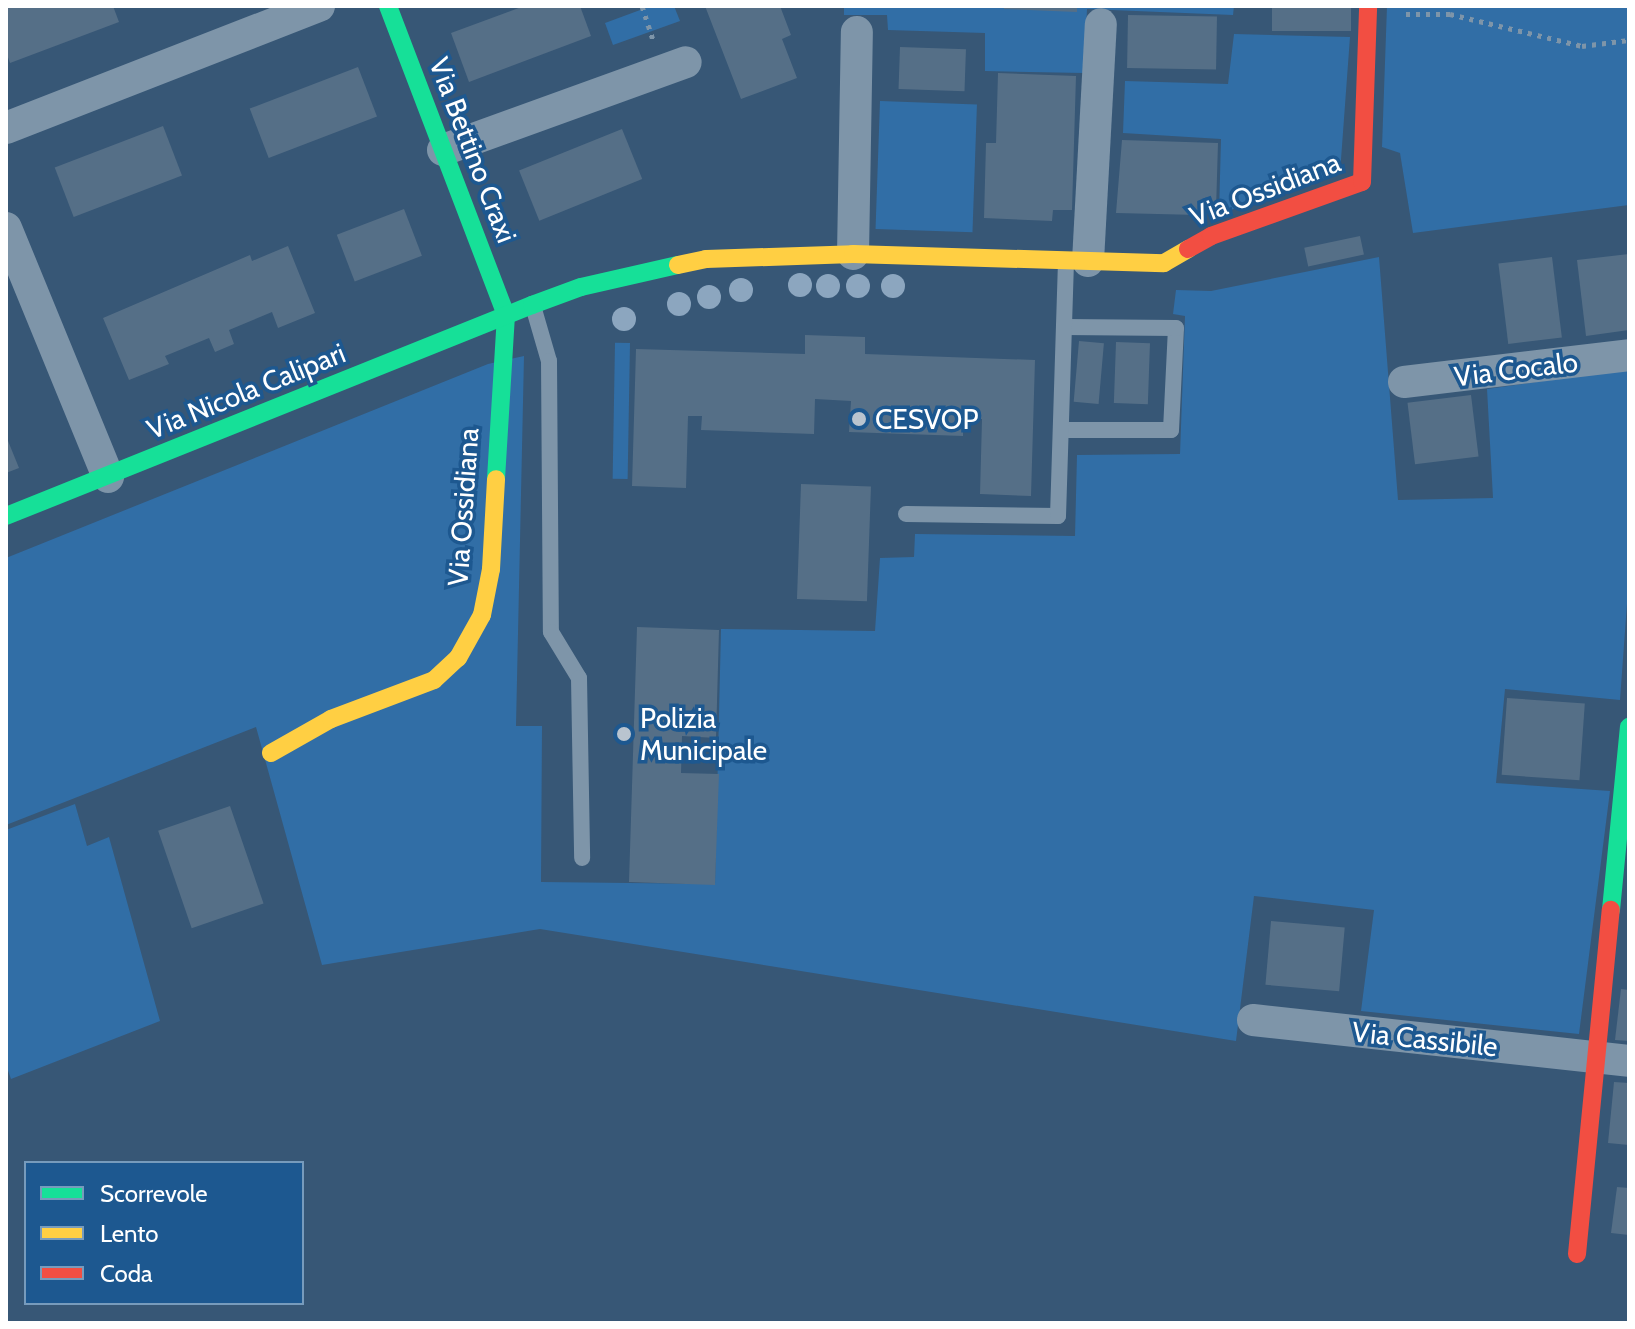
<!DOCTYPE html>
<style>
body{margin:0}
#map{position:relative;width:1635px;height:1329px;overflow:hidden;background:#375776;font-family:Cabin,sans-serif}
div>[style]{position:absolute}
.green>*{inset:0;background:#316ea6;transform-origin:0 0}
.building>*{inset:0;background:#556f87;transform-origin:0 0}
.path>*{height:5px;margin-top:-2.5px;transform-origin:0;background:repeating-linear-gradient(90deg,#7e95a9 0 4px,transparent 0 10px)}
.lane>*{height:16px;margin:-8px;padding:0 8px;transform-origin:8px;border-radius:8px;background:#7e95a9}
.street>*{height:32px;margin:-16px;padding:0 16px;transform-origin:16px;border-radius:16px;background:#7e95a9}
.fast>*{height:18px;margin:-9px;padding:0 9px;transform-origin:9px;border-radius:9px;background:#16e098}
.slow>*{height:18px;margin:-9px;padding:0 9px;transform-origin:9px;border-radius:9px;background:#ffcf43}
.jam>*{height:18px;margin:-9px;padding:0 9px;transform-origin:9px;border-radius:9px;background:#f24e42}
.trees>*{width:24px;height:24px;margin:-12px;border-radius:50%;background:#8ca6bf}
.dots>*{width:22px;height:22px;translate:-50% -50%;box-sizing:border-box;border:4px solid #1d5890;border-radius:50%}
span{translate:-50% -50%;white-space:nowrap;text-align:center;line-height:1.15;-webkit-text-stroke:7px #1d5890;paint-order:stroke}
.street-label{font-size:28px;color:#fff}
.poi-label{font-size:28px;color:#fff}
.left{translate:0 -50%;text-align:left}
.frame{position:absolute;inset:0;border:8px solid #fff;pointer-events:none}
.legend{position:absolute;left:24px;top:1161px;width:280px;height:144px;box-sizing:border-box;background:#1d5890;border:2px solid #779bbc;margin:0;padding:10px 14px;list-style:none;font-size:24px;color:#fff}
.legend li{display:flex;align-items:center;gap:16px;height:40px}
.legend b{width:40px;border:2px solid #779bbc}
</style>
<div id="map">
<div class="green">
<i style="clip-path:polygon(651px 6px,674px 6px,680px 21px,613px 45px,605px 23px)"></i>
<i style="clip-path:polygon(844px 6px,1234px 6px,1233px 15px,1087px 9px,1084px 73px,985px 71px,985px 33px,888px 30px,887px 15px,844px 15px)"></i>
<i style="clip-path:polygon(1387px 6px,1629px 6px,1629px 205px,1413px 233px,1400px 153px,1382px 147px)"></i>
<i style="clip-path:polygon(1234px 34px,1350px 37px,1340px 173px,1219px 214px,1221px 139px,1123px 133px,1125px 81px,1228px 84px)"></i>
<i style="left:880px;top:101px;width:97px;height:128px;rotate:2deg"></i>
<i style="clip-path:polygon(1379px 257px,1398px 500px,1493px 498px,1487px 389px,1629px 369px,1629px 576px,1620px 700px,1505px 689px,1496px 783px,1610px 791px,1579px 1034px,1361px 1011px,1374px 910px,1254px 896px,1236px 1041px,540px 929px,322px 965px,256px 727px,6px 825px,6px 558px,488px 364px,524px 356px,516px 726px,542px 726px,541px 882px,715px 884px,721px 629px,875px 631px,880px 558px,914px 557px,915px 534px,1075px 536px,1077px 455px,1180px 454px,1185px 316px,1173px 314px,1176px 290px,1211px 291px)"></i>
<i style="left:630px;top:343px;width:136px;height:15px;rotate:91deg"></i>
<i style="clip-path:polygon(75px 804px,87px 846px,109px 837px,160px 1021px,11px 1079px,6px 1065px,6px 830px)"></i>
</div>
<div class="building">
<i style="clip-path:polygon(113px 6px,119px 22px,10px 63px,6px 52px,6px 7px)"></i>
<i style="clip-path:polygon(524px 6px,580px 6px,591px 36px,469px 82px,451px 33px)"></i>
<i style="clip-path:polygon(705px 6px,780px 6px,791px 35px,782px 39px,797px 78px,741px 99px)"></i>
<i style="clip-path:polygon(1004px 6px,1077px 6px,1077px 12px,1004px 9px)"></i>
<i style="left:1272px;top:6px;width:79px;height:25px"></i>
<i style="left:1128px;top:15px;width:89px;height:53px;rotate:1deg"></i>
<i style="left:900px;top:47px;width:66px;height:42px;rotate:2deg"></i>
<i style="left:358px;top:67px;width:53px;height:116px;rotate:69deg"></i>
<i style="clip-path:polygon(998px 73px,1076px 76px,1072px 210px,1053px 210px,1052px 221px,984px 218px,986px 143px,996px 143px)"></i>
<i style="left:163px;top:126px;width:53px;height:116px;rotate:69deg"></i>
<i style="left:622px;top:129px;width:54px;height:111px;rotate:68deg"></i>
<i style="clip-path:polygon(1122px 140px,1218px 143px,1216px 210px,1199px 209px,1199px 215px,1116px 213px)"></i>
<i style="left:404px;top:209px;width:50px;height:72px;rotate:69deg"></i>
<i style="left:1360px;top:236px;width:19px;height:57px;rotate:78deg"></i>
<i style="clip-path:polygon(288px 246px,315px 313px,278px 328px,272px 312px,229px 330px,234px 344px,215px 352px,209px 338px,165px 356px,169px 364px,129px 380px,103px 318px,250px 255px,252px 261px)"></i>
<i style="clip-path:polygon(1629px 254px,1629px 330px,1586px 336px,1577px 260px)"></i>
<i style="left:1552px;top:257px;width:81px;height:54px;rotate:83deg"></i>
<i style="clip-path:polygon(805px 335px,865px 337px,865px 354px,1035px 360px,1031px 496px,980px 494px,982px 419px,963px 419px,963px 436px,849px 432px,851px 401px,815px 399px,814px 434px,701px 430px,702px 416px,688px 416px,686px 488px,632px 486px,636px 349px,805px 354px)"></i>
<i style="left:1079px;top:341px;width:25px;height:61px;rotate:5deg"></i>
<i style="left:1116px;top:342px;width:34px;height:61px;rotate:2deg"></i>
<i style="left:1471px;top:395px;width:62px;height:64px;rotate:83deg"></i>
<i style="clip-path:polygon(6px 436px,19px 468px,6px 473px)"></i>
<i style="left:801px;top:484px;width:70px;height:115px;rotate:2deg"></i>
<i style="clip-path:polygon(637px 627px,719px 630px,716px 738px,682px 736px,681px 773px,719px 774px,715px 885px,629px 882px)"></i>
<i style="left:1507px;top:698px;width:78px;height:77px;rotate:4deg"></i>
<i style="left:230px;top:806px;width:103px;height:76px;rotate:71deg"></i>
<i style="left:1271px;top:921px;width:74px;height:64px;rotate:5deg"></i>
<i style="clip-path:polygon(1621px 989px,1629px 990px,1629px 1041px,1615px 1040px)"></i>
<i style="clip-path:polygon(1614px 1082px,1629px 1083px,1629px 1145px,1608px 1143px)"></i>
<i style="clip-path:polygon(1617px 1187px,1629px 1188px,1629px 1235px,1611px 1233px)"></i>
</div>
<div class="path">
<i style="left:642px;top:6px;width:35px;rotate:72deg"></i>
<i style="left:1406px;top:14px;width:44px"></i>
<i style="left:1450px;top:14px;width:136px;rotate:13.6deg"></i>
<i style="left:1582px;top:46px;width:47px;rotate:-7.3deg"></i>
</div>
<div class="lane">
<i style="left:533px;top:306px;width:57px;rotate:73.8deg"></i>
<i style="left:549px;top:361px;width:271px;rotate:89.6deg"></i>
<i style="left:551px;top:632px;width:54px;rotate:58.7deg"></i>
<i style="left:579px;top:678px;width:180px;rotate:89deg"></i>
<i style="left:1061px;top:430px;width:110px"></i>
<i style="left:1171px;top:430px;width:102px;rotate:-87.2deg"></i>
<i style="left:1176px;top:328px;width:112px;rotate:-179.5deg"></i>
<i style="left:906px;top:514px;width:152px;rotate:0.8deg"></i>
<i style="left:1058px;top:516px;width:254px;rotate:-88.2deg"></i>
</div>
<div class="street">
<i style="left:6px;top:128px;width:336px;rotate:-21.3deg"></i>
<i style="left:443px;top:150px;width:258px;rotate:-19.9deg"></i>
<i style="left:6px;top:228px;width:269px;rotate:67.7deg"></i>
<i style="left:853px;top:254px;width:222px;rotate:-89deg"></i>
<i style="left:1088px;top:261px;width:237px;rotate:-86.9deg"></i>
<i style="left:1404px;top:382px;width:227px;rotate:-6.8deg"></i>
<i style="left:1253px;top:1020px;width:378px;rotate:6.2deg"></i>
</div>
<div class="fast">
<i style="left:388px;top:6px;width:331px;rotate:69.1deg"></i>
<i style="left:506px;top:315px;width:164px;rotate:93.5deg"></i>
<i style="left:6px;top:516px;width:567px;rotate:-21.86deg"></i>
<i style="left:532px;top:305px;width:52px;rotate:-20.2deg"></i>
<i style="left:581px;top:287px;width:99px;rotate:-12.8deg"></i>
<i style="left:1611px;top:910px;width:184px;rotate:-84.4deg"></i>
</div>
<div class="slow">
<i style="left:678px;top:265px;width:29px;rotate:-12deg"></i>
<i style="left:706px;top:259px;width:147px;rotate:-1.9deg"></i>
<i style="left:853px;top:254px;width:311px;rotate:1.7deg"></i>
<i style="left:1164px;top:263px;width:28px;rotate:-30deg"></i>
<i style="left:271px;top:753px;width:69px;rotate:-29.5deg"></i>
<i style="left:331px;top:719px;width:110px;rotate:-20.7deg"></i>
<i style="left:434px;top:680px;width:33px;rotate:-43deg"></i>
<i style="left:458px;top:658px;width:49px;rotate:-60.8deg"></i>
<i style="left:482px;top:615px;width:47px;rotate:-78.9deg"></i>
<i style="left:491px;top:569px;width:90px;rotate:-86.8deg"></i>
</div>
<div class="jam">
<i style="left:1188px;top:249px;width:26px;rotate:-29deg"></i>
<i style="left:1211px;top:236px;width:160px;rotate:-19.7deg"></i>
<i style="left:1362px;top:182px;width:176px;rotate:-88deg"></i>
<i style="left:1577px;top:1254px;width:346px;rotate:-84.4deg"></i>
</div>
<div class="trees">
<i style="left:800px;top:285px"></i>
<i style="left:828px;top:286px"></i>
<i style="left:858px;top:286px"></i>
<i style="left:893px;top:286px"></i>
<i style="left:741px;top:290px"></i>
<i style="left:709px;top:297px"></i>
<i style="left:679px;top:304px"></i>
<i style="left:624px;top:319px"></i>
</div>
<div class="dots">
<i style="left:859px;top:419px;background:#b9c4cf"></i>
<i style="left:624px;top:734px;background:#b9c4cf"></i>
</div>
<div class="street-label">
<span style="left:473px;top:150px;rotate:69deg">Via Bettino Craxi</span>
<span style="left:1265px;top:189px;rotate:-21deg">Via Ossidiana</span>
<span style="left:1516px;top:369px;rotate:-7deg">Via Cocalo</span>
<span style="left:246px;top:391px;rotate:-22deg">Via Nicola Calipari</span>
<span style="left:463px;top:507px;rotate:-86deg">Via Ossidiana</span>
<span style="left:1425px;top:1039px;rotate:6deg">Via Cassibile</span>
</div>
<div class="poi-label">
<span class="left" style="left:875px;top:419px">CESVOP</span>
<span class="left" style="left:640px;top:734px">Polizia<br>Municipale</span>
</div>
<div class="frame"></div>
<ul class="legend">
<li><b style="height:10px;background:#16e098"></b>Scorrevole</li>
<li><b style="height:10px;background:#ffcf43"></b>Lento</li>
<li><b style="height:10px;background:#f24e42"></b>Coda</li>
</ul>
</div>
